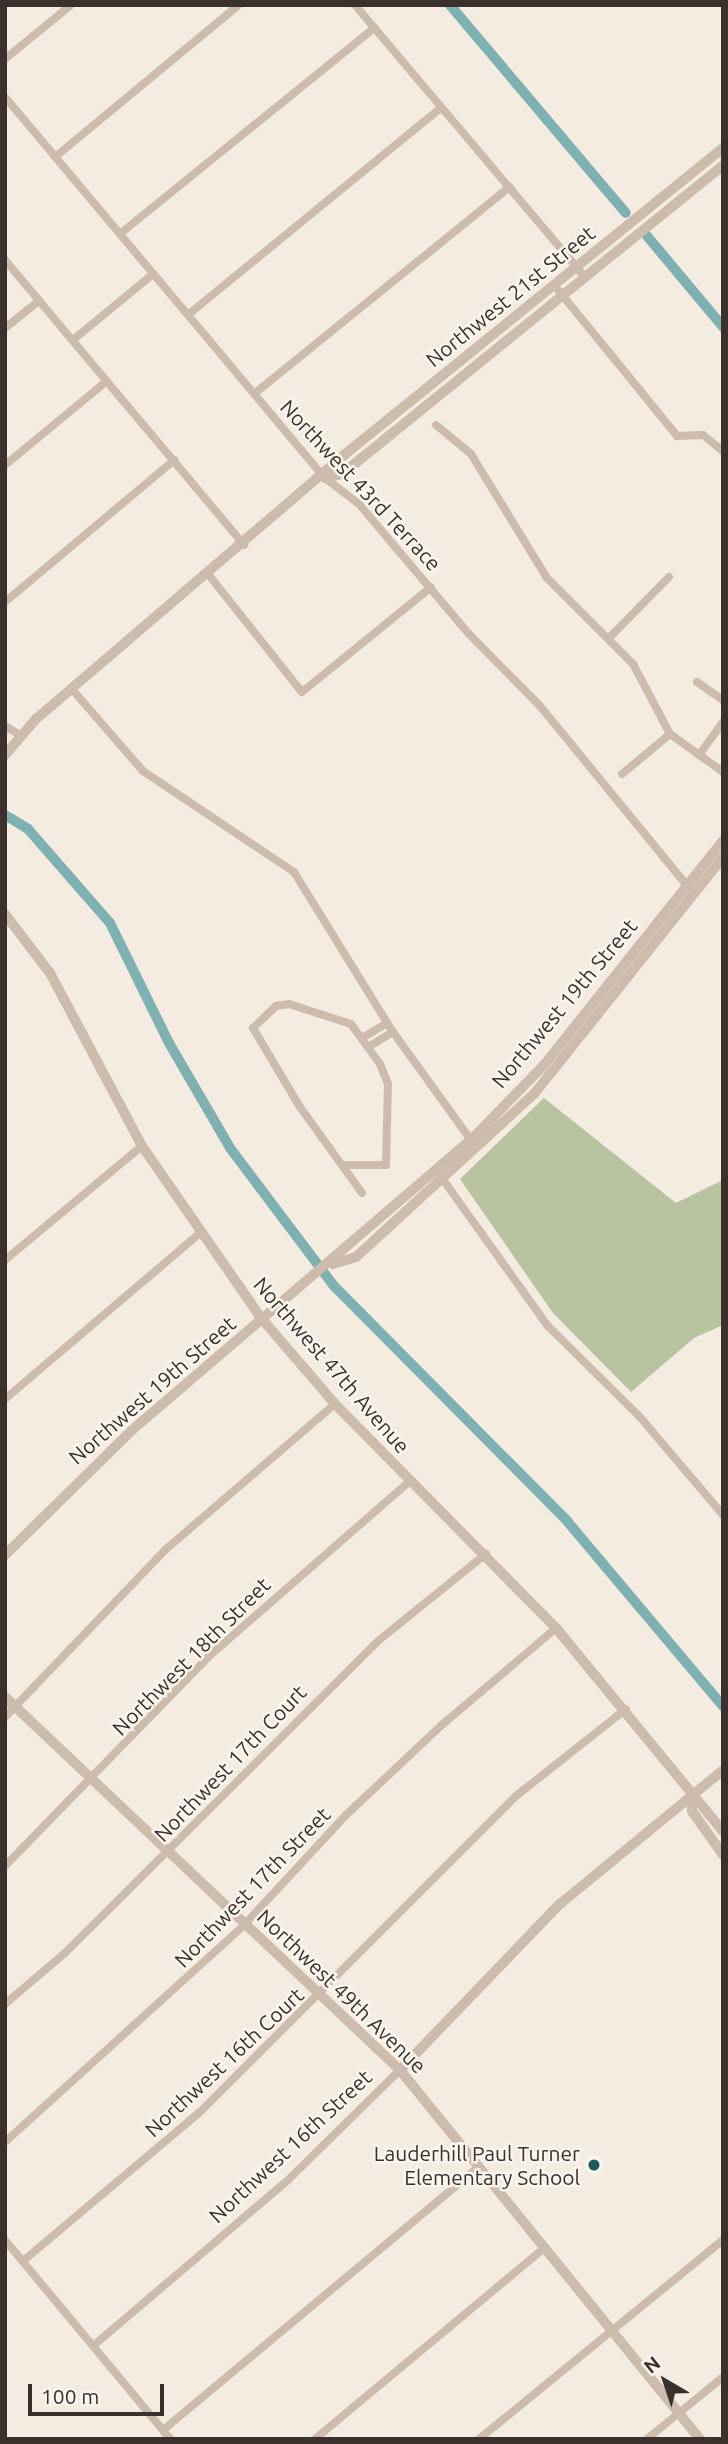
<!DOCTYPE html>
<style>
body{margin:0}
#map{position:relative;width:728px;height:2444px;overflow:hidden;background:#f4ebe1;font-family:Ubuntu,sans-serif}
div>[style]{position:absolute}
.green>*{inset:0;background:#b8c4a0}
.canal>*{height:10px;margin:-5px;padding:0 5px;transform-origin:5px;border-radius:5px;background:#7fb0b2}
.minor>*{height:8px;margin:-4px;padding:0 4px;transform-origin:4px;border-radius:4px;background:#cdbbac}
.tertiary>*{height:10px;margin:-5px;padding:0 5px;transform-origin:5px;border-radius:5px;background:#cdbbac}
.dots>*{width:19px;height:19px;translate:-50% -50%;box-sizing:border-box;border:4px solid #fbf5ee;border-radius:50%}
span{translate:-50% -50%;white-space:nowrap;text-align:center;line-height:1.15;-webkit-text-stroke:5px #fbf5ee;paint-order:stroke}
.street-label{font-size:21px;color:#3b302b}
.poi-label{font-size:21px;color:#3b302b}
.right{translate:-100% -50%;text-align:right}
.frame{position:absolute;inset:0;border:7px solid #3b302b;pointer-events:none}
.north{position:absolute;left:630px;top:2346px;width:70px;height:70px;-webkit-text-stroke:5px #fbf5ee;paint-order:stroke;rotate:321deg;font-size:19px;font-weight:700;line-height:28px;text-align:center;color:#3b302b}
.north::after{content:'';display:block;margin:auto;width:24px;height:32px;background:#3b302b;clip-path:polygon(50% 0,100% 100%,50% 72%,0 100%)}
.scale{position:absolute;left:28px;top:2384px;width:136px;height:32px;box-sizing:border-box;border:4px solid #3b302b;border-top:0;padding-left:9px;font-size:21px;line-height:24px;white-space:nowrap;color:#3b302b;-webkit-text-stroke:5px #fbf5ee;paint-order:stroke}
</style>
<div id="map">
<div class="green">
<i style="clip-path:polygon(544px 1098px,676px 1203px,723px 1180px,723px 1325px,694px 1338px,631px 1392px,553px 1313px,460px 1179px)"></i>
</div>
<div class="canal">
<i style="left:450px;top:5px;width:272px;rotate:49.8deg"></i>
<i style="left:647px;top:236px;width:119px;rotate:50.1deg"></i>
<i style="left:5px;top:815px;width:27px;rotate:31deg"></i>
<i style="left:28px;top:829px;width:125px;rotate:48.9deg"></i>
<i style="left:110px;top:923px;width:134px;rotate:63.8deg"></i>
<i style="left:169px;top:1043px;width:121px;rotate:59.8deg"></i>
<i style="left:230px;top:1148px;width:173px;rotate:53deg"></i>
<i style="left:334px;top:1286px;width:331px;rotate:45.2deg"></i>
<i style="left:567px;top:1521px;width:242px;rotate:49.9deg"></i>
</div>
<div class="minor">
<i style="left:355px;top:5px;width:356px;rotate:49.8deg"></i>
<i style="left:5px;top:59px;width:85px;rotate:-39.3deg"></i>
<i style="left:5px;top:97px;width:498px;rotate:50deg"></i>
<i style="left:325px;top:478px;width:43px;rotate:37.4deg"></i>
<i style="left:359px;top:504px;width:170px;rotate:49.8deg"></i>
<i style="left:469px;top:634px;width:101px;rotate:45.4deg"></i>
<i style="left:540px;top:706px;width:235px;rotate:50.7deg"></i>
<i style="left:55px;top:157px;width:239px;rotate:-39.6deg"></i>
<i style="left:121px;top:233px;width:326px;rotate:-39deg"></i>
<i style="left:5px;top:260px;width:372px;rotate:50deg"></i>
<i style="left:554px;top:285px;width:195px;rotate:50.8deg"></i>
<i style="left:677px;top:436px;width:26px;rotate:-2deg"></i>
<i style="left:703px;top:435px;width:26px;rotate:39deg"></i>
<i style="left:189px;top:314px;width:325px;rotate:-39.3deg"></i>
<i style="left:5px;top:328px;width:43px;rotate:-38.5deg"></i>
<i style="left:73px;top:340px;width:104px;rotate:-39.5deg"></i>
<i style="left:254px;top:394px;width:329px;rotate:-39deg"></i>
<i style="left:436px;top:425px;width:45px;rotate:39.6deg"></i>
<i style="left:471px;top:454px;width:145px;rotate:58.5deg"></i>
<i style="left:547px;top:578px;width:122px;rotate:45deg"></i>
<i style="left:633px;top:664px;width:79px;rotate:62.1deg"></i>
<i style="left:670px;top:734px;width:65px;rotate:35.6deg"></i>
<i style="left:5px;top:465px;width:132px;rotate:-39.5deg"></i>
<i style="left:208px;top:574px;width:151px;rotate:51.5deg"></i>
<i style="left:302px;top:692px;width:166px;rotate:-39.1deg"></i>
<i style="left:5px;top:602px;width:221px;rotate:-40deg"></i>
<i style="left:608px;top:639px;width:87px;rotate:-45.5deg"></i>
<i style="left:697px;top:682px;width:32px;rotate:35deg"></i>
<i style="left:71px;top:688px;width:110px;rotate:49.1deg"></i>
<i style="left:143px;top:771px;width:182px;rotate:33.8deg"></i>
<i style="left:294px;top:872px;width:188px;rotate:58.3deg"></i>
<i style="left:393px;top:1032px;width:137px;rotate:54.2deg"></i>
<i style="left:5px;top:726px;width:17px;rotate:31deg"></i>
<i style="left:699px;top:755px;width:41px;rotate:-54deg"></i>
<i style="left:622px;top:774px;width:62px;rotate:-39.8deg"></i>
<i style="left:362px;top:1038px;width:29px;rotate:-31deg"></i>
<i style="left:368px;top:1047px;width:29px;rotate:-31deg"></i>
<i style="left:343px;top:1165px;width:43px"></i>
<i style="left:386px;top:1165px;width:81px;rotate:-88.6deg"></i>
<i style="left:388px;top:1084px;width:22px;rotate:-112deg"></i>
<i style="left:380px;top:1064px;width:49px;rotate:-125.9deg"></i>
<i style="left:351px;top:1024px;width:65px;rotate:-162.1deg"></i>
<i style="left:289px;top:1004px;width:13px;rotate:171deg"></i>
<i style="left:276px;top:1006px;width:32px;rotate:136deg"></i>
<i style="left:253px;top:1028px;width:92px;rotate:59.3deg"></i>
<i style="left:300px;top:1107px;width:106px;rotate:54.2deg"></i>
<i style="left:439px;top:1174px;width:187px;rotate:54.4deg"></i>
<i style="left:548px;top:1326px;width:129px;rotate:44.7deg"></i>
<i style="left:640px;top:1417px;width:128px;rotate:49.7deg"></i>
<i style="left:5px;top:1260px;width:178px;rotate:-39.8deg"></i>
<i style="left:5px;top:1399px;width:255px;rotate:-40.4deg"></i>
<i style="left:5px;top:1717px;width:231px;rotate:-46.2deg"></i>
<i style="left:165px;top:1550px;width:224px;rotate:-40.7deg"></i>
<i style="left:5px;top:1866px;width:290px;rotate:-45.8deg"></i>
<i style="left:207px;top:1658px;width:269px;rotate:-41.1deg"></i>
<i style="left:5px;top:2004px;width:79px;rotate:-40.4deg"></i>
<i style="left:65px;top:1953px;width:442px;rotate:-44.9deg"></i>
<i style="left:378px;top:1641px;width:139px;rotate:-38.9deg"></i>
<i style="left:5px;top:2142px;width:324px;rotate:-42.2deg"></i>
<i style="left:245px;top:1924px;width:149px;rotate:-47.2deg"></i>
<i style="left:346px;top:1815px;width:133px;rotate:-43.2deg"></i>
<i style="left:443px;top:1724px;width:148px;rotate:-40.3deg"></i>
<i style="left:5px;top:2240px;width:259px;rotate:50.3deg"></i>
<i style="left:23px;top:2261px;width:230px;rotate:-40.1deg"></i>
<i style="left:199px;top:2113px;width:448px;rotate:-45deg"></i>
<i style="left:516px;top:1796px;width:140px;rotate:-38.3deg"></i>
<i style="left:93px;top:2346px;width:256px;rotate:-40.4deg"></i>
<i style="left:288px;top:2180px;width:157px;rotate:-44.5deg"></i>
<i style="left:163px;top:2430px;width:410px;rotate:-39.8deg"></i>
<i style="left:315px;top:2439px;width:298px;rotate:-39.8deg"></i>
<i style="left:479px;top:2439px;width:315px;rotate:-39.2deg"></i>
<i style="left:647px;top:2439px;width:98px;rotate:-39.2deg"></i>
</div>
<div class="tertiary">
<i style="left:325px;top:478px;width:17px;rotate:-13deg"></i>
<i style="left:342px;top:474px;width:490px;rotate:-39deg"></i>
<i style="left:5px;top:755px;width:48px;rotate:-49.3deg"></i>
<i style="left:36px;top:719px;width:391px;rotate:-40.6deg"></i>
<i style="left:333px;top:464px;width:502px;rotate:-39.02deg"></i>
<i style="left:5px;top:914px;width:74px;rotate:52.7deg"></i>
<i style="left:50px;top:973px;width:196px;rotate:62deg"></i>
<i style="left:142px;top:1146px;width:211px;rotate:55.3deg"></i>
<i style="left:262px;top:1319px;width:112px;rotate:49.3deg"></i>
<i style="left:335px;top:1404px;width:315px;rotate:45.4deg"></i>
<i style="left:556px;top:1628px;width:263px;rotate:50.6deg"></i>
<i style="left:333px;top:1264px;width:24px;rotate:-17deg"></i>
<i style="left:356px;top:1257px;width:241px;rotate:-42.5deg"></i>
<i style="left:534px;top:1094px;width:303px;rotate:-51.4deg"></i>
<i style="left:5px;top:1555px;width:177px;rotate:-44.5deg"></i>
<i style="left:131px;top:1431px;width:448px;rotate:-40.6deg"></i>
<i style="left:471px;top:1140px;width:105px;rotate:-45.8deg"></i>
<i style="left:544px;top:1065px;width:287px;rotate:-51.4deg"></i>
<i style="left:5px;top:1697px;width:543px;rotate:43.36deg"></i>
<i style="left:400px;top:2070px;width:476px;rotate:50.9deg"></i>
<i style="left:692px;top:1795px;width:16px;rotate:90deg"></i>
<i style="left:692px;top:1811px;width:54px;rotate:54.8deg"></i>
<i style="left:400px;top:2070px;width:231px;rotate:-46.1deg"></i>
<i style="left:560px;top:1904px;width:211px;rotate:-39.4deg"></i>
</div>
<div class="dots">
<i style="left:594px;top:2165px;background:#1f5a5e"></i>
</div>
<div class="street-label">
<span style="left:510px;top:296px;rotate:-39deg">Northwest 21st Street</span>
<span style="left:361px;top:485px;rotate:47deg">Northwest 43rd Terrace</span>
<span style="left:564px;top:1003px;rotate:-50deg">Northwest 19th Street</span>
<span style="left:332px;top:1365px;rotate:49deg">Northwest 47th Avenue</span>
<span style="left:152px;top:1390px;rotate:-41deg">Northwest 19th Street</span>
<span style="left:191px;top:1656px;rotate:-45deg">Northwest 18th Street</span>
<span style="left:230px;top:1763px;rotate:-46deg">Northwest 17th Court</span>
<span style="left:252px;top:1887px;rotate:-46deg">Northwest 17th Street</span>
<span style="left:342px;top:1991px;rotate:44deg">Northwest 49th Avenue</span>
<span style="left:224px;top:2062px;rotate:-43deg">Northwest 16th Court</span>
<span style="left:290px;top:2146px;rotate:-43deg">Northwest 16th Street</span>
</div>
<div class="poi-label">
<span class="right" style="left:580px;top:2165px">Lauderhill Paul Turner<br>Elementary School</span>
</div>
<div class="frame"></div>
<div class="north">N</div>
<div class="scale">100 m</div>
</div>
